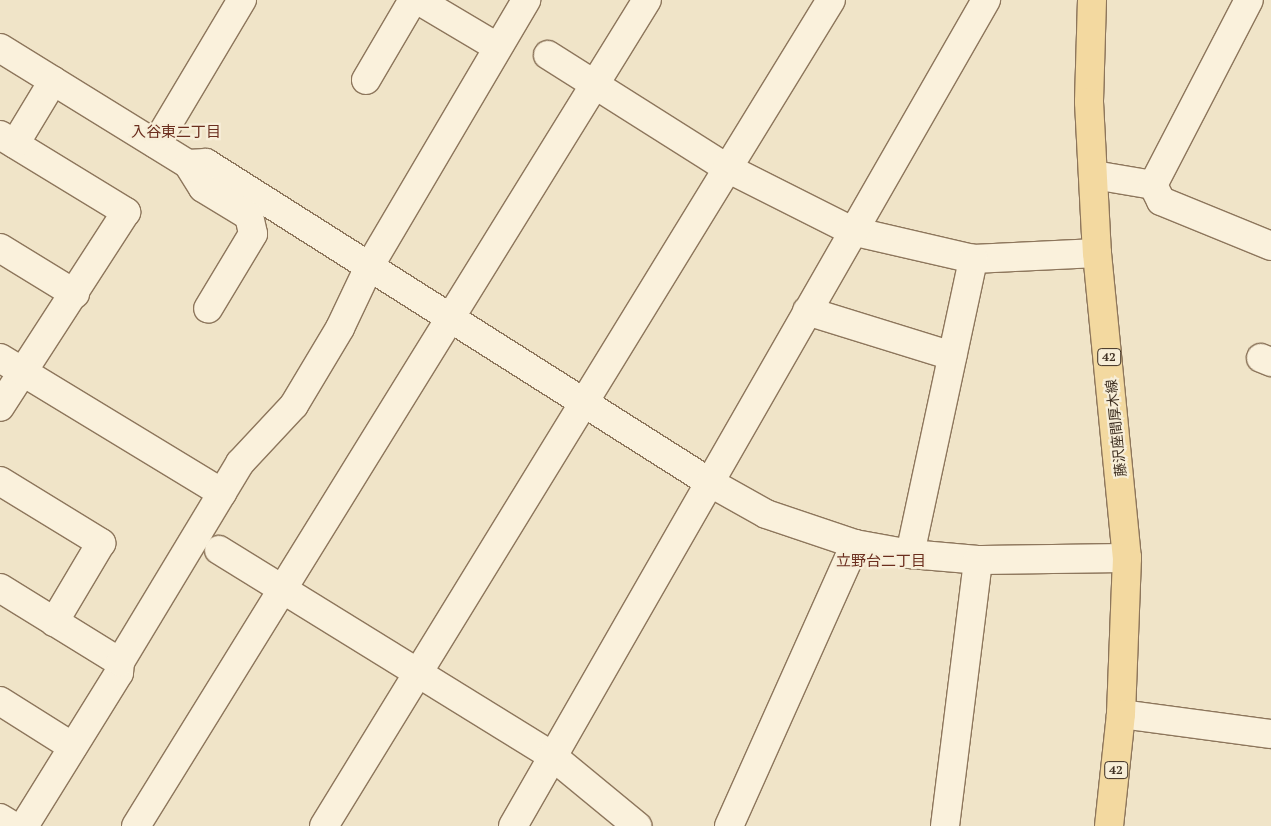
<!DOCTYPE html>
<meta charset="utf-8">
<style>
body{margin:0}
#map{position:relative;width:1271px;height:826px;overflow:hidden;background:#f0e4c8;font-family:"PT Serif","Noto Sans JP",serif}
div>[style]{position:absolute}
.roads{filter:drop-shadow(1px 0 #8d765c) drop-shadow(-1px 0 #8d765c) drop-shadow(0 1px #8d765c) drop-shadow(0 -1px #8d765c)}
.minor>*{height:28px;margin:-14px;padding:0 14px;transform-origin:14px;border-radius:14px;background:#faf1dc}
.major>*{height:28px;margin:-14px;padding:0 14px;transform-origin:14px;border-radius:14px;background:#f3d9a0}
span{translate:-50% -50%;white-space:nowrap;text-align:center;line-height:1.15;-webkit-text-stroke:4.5px #f7eed8;paint-order:stroke}
.shield-label span{padding:1px 4px;background:#f7eed8;border:1px solid;border-radius:4px;-webkit-text-stroke-width:0}
.shield-label{font-size:12px;color:#3d2e20;font-weight:700}
.street-label{font-size:14px;color:#3d2e20}
.neighbourhood-label{font-size:15px;color:#6b2e1e}
</style>
<div id="map">
<div class="roads">
<div class="minor">
<i style="left:418px;top:0;width:92px;rotate:30.7deg"></i>
<i style="left:0;top:48px;width:221px;rotate:31.7deg"></i>
<i style="left:188px;top:164px;width:18px;rotate:-3deg"></i>
<i style="left:206px;top:163px;width:596px;rotate:32.38deg"></i>
<i style="left:709px;top:482px;width:65px;rotate:29.3deg"></i>
<i style="left:766px;top:514px;width:94px;rotate:18.6deg"></i>
<i style="left:855px;top:544px;width:56px;rotate:10.3deg"></i>
<i style="left:910px;top:554px;width:68px;rotate:5deg"></i>
<i style="left:978px;top:560px;width:149px;rotate:-0.8deg"></i>
<i style="left:548px;top:55px;width:212px;rotate:32.3deg"></i>
<i style="left:727px;top:168px;width:140px;rotate:26.7deg"></i>
<i style="left:852px;top:231px;width:124px;rotate:13deg"></i>
<i style="left:973px;top:259px;width:124px;rotate:-2.8deg"></i>
<i style="left:366px;top:80px;width:93px;rotate:-59.6deg"></i>
<i style="left:0;top:135px;width:148px;rotate:31.4deg"></i>
<i style="left:126px;top:212px;width:232px;rotate:122.9deg"></i>
<i style="left:15px;top:144px;width:74px;rotate:-58.9deg"></i>
<i style="left:156px;top:144px;width:168px;rotate:-59.2deg"></i>
<i style="left:188px;top:164px;width:28px;rotate:58deg"></i>
<i style="left:203px;top:188px;width:54px;rotate:31.3deg"></i>
<i style="left:249px;top:216px;width:18px;rotate:77deg"></i>
<i style="left:253px;top:234px;width:87px;rotate:121deg"></i>
<i style="left:1094px;top:175px;width:60px;rotate:9.6deg"></i>
<i style="left:1153px;top:185px;width:208px;rotate:-62.6deg"></i>
<i style="left:1153px;top:185px;width:18px;rotate:63deg"></i>
<i style="left:1161px;top:201px;width:119px;rotate:22.2deg"></i>
<i style="left:0;top:248px;width:88px;rotate:31.5deg"></i>
<i style="left:807px;top:311px;width:152px;rotate:17.2deg"></i>
<i style="left:0;top:358px;width:260px;rotate:31.3deg"></i>
<i style="left:1261px;top:358px;width:11px;rotate:22deg"></i>
<i style="left:0;top:481px;width:119px;rotate:31.5deg"></i>
<i style="left:101px;top:543px;width:92px;rotate:120.7deg"></i>
<i style="left:219px;top:550px;width:390px;rotate:31.7deg"></i>
<i style="left:551px;top:755px;width:112px;rotate:39.5deg"></i>
<i style="left:910px;top:554px;width:302px;rotate:-77.9deg"></i>
<i style="left:0;top:588px;width:141px;rotate:31.7deg"></i>
<i style="left:0;top:701px;width:86px;rotate:32.2deg"></i>
<i style="left:1121px;top:714px;width:151px;rotate:7.6deg"></i>
<i style="left:0;top:818px;width:15px;rotate:32deg"></i>
<i style="left:24px;top:826px;width:180px;rotate:-58.2deg"></i>
<i style="left:119px;top:673px;width:11px;rotate:-85deg"></i>
<i style="left:120px;top:662px;width:232px;rotate:-58.9deg"></i>
<i style="left:240px;top:463px;width:79px;rotate:-47deg"></i>
<i style="left:294px;top:405px;width:90px;rotate:-59.1deg"></i>
<i style="left:340px;top:328px;width:68px;rotate:-64.6deg"></i>
<i style="left:369px;top:267px;width:310px;rotate:-59.5deg"></i>
<i style="left:136px;top:826px;width:971px;rotate:-58.26deg"></i>
<i style="left:324px;top:826px;width:969px;rotate:-58.46deg"></i>
<i style="left:513px;top:826px;width:952px;rotate:-60.2deg"></i>
<i style="left:729px;top:826px;width:309px;rotate:-65.9deg"></i>
<i style="left:945px;top:826px;width:268px;rotate:-82.9deg"></i>
</div>
<div class="major">
<i style="left:1092px;top:0;width:102px;rotate:91.7deg"></i>
<i style="left:1089px;top:102px;width:151px;rotate:87deg"></i>
<i style="left:1097px;top:253px;width:306px;rotate:84.4deg"></i>
<i style="left:1127px;top:558px;width:156px;rotate:92.2deg"></i>
<i style="left:1121px;top:714px;width:113px;rotate:96.1deg"></i>
</div>
</div>
<div class="shield-label">
<span style="left:1109px;top:357px">42</span>
<span style="left:1116px;top:770px">42</span>
</div>
<div class="street-label">
<span style="left:1116px;top:428px;rotate:-96deg">藤沢座間厚木線</span>
</div>
<div class="neighbourhood-label">
<span style="left:176px;top:132px">入谷東二丁目</span>
<span style="left:881px;top:561px">立野台二丁目</span>
</div>
</div>
